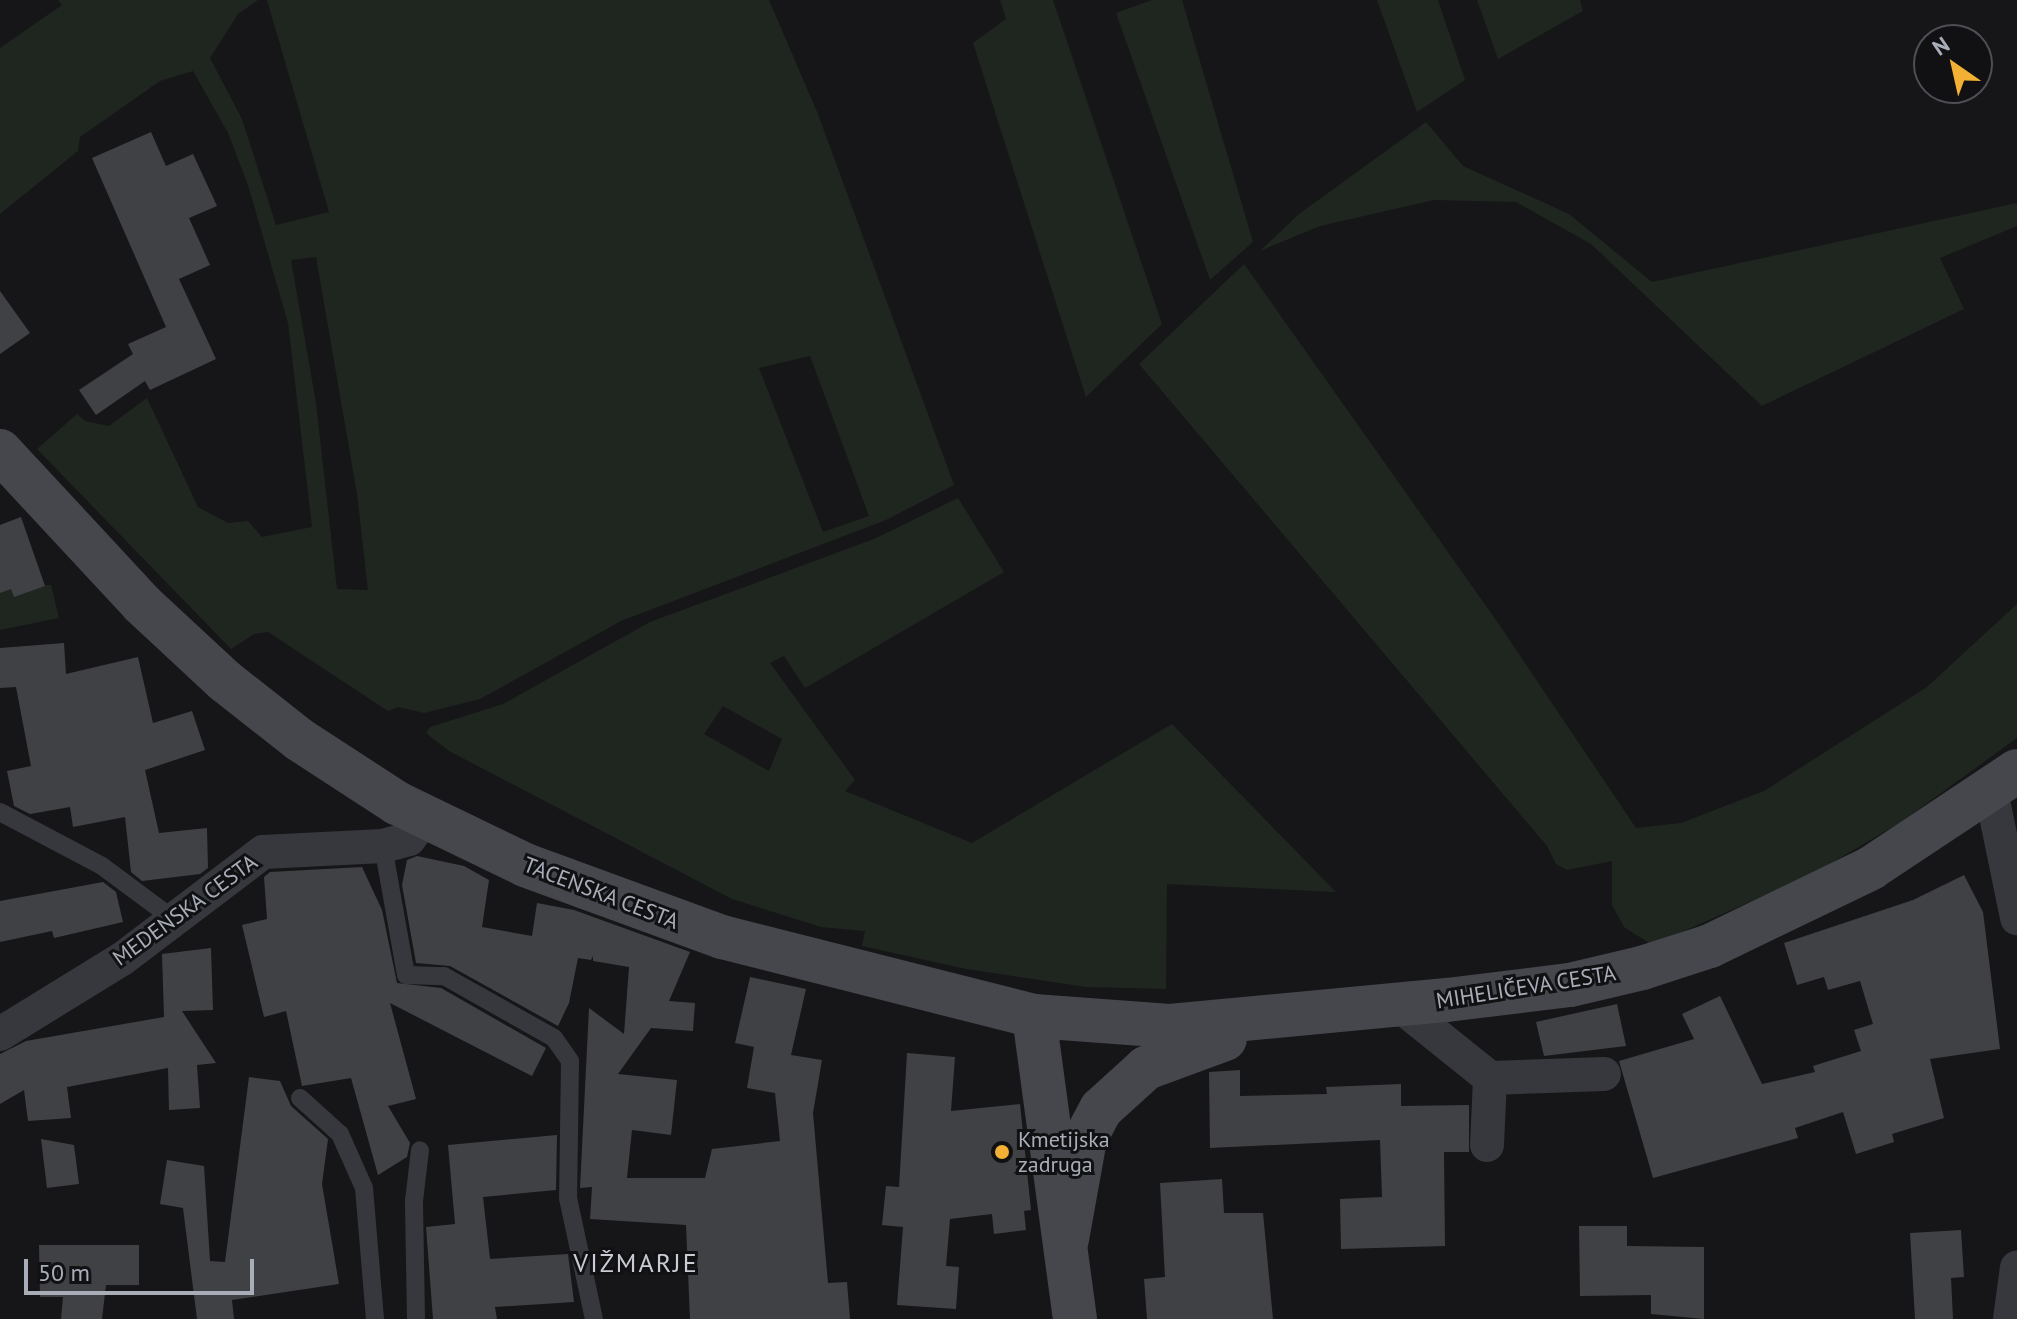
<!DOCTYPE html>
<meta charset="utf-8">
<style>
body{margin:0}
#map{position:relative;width:2017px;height:1319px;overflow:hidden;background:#161618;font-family:"PT Sans",sans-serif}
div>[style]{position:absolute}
.green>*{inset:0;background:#1e261f}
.building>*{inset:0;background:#404145}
.lane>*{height:18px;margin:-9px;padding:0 9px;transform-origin:9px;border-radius:9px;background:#37383d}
.street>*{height:34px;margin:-17px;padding:0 17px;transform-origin:17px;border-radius:17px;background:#37383d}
.secondary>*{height:44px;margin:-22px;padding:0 22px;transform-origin:22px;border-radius:22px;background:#45474d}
.dots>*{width:22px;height:22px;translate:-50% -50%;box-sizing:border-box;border:4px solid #111113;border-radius:50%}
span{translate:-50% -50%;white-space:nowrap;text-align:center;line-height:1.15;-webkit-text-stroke:6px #111113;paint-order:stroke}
.street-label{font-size:22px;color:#a8adb8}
.poi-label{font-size:22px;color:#a8adb8}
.left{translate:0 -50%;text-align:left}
.quarter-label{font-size:26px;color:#c9ccd4;letter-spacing:2px}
.north{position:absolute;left:1913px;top:24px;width:80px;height:80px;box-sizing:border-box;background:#111113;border:2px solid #4d4f55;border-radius:50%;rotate:326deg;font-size:22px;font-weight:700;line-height:32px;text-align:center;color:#a8adb8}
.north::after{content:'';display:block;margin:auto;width:28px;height:36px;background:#f2b134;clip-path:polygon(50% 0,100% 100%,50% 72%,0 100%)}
.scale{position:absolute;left:24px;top:1259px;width:230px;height:36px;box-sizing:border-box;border:4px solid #a8adb8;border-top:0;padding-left:10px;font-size:24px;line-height:28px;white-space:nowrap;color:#a8adb8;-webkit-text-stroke:6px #111113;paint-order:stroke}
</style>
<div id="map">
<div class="green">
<i style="clip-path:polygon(evenodd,58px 0,258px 0,238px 14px,210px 58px,242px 119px,276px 225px,329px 212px,267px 0,769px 0,818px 114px,954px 485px,886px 520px,621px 621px,480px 699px,424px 713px,398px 707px,388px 711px,268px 632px,254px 634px,231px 649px,37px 449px,77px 414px,85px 421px,109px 426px,147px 398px,198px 507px,228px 523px,248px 521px,262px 537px,312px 527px,288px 323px,248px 185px,228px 133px,193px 71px,160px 81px,80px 137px,78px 151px,0 214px,0 48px,62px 5px,58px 0,316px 257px,357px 494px,368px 590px,337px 589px,316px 403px,291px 260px,316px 257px,58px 0,810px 356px,869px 516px,823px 532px,759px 368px,810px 356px)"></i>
<i style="clip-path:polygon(1000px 0,1053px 0,1162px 324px,1086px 397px,973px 43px,1006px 19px)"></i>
<i style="clip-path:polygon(1152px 0,1182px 0,1253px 242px,1210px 280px,1116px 13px)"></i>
<i style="clip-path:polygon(1377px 0,1438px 0,1465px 80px,1417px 112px)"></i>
<i style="clip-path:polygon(1477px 0,1580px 0,1583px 11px,1498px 59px)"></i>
<i style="clip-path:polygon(1426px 122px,1463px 166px,1569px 214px,1652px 282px,2017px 203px,2017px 226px,1940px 258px,1964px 309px,1762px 406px,1591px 244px,1516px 202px,1434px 200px,1320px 226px,1260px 251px,1299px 214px)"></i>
<i style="clip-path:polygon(1244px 264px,1496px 620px,1636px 828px,1681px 823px,1764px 791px,1927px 687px,2017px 604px,2017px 738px,1901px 822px,1811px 875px,1652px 945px,1624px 927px,1612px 905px,1612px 861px,1567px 870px,1556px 864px,1547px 846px,1139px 364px)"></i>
<i style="clip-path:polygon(evenodd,958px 498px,1004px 572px,805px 688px,784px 656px,770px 663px,855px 780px,845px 791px,972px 843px,1172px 724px,1336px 892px,1167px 884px,1166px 989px,1086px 987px,966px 969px,862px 946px,865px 931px,821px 927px,732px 899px,449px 751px,426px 733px,430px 727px,503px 704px,650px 622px,874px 539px,958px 498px,723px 706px,782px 739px,769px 771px,704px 734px,723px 706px)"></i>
<i style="clip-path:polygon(0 585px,51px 585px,59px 618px,0 630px)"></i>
</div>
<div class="building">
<i style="clip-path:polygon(151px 132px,166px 166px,193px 154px,217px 206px,189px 218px,210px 265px,179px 279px,216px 359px,150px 390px,145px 381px,96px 415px,79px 390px,133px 354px,128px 344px,166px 327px,92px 158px)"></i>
<i style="clip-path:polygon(0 291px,30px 333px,0 354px)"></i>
<i style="clip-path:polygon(21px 517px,45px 586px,14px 597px,11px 589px,0 593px,0 525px)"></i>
<i style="clip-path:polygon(64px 643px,66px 674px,138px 657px,153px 723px,192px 711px,205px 750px,145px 770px,159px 833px,207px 828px,208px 868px,200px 874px,142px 881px,131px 872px,125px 817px,73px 827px,70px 807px,30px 814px,14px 806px,7px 771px,31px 766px,16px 687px,0 688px,0 648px)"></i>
<i style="clip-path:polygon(417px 856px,464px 866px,489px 880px,482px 927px,532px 936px,537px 903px,574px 910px,690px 952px,669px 1001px,695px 1003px,693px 1031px,651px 1028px,618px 1074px,677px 1080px,671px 1135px,632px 1130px,627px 1178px,705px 1178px,712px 1149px,780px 1141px,775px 1093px,747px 1088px,754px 1047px,735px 1043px,750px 977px,806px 989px,791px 1055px,822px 1060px,813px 1113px,828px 1283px,847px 1282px,850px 1319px,690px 1319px,686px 1225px,590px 1219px,592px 1187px,580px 1188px,589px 1008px,624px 1034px,629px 967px,593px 961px,593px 956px,591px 960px,578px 958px,569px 1003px,558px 1026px,450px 966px,416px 963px,402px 885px,407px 860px)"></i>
<i style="clip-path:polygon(362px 867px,382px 910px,397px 983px,441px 988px,546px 1048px,532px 1076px,390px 1003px,416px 1099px,388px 1106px,410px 1143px,407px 1157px,378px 1175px,351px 1078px,302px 1086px,286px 1011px,264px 1017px,242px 925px,267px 919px,264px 877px,270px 872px)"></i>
<i style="clip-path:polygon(1964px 875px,1983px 912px,2000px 1049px,1930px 1059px,1944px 1118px,1892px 1134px,1894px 1142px,1856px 1154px,1843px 1112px,1795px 1128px,1798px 1138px,1653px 1178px,1619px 1061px,1694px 1039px,1682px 1014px,1720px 996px,1762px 1084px,1815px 1072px,1813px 1066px,1861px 1051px,1854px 1030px,1873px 1024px,1860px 981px,1828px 990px,1824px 977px,1797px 985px,1784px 943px,1913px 900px)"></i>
<i style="clip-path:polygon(103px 882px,116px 892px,123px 922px,54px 938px,52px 931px,0 942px,0 901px)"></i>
<i style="clip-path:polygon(211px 948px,213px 1010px,182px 1011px,216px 1063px,197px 1065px,200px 1108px,169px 1110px,168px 1068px,67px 1087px,71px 1118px,28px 1121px,24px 1090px,0 1104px,0 1054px,26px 1041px,164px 1017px,162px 954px)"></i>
<i style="clip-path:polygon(1617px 1004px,1626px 1046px,1544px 1056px,1536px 1022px)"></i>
<i style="clip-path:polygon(907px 1053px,955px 1057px,951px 1111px,1020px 1104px,1031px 1210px,1024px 1211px,1026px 1230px,994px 1234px,992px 1214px,950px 1219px,946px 1266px,959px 1267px,956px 1309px,897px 1305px,903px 1227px,882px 1225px,886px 1186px,899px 1187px)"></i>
<i style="clip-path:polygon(1240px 1070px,1240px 1096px,1327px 1094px,1326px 1087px,1401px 1084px,1401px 1106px,1469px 1105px,1469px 1152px,1444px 1152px,1445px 1246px,1341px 1249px,1340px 1199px,1382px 1197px,1380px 1140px,1210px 1148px,1209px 1072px)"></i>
<i style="clip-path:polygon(249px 1077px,280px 1081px,291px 1106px,328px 1139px,322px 1184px,339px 1284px,232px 1300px,234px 1319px,197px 1319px,183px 1208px,160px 1204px,167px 1160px,204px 1166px,210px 1261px,225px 1262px)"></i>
<i style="clip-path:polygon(557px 1135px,556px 1190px,483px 1197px,490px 1259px,568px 1254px,574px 1302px,495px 1307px,497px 1319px,433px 1319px,426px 1227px,455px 1224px,448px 1145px)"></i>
<i style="clip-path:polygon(41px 1139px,74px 1145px,79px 1184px,47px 1188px)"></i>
<i style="clip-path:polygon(1222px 1179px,1224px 1213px,1263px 1213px,1273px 1319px,1147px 1319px,1144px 1279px,1165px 1277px,1160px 1183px)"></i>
<i style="clip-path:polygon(1579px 1226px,1627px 1226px,1627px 1246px,1704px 1247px,1704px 1319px,1651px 1314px,1651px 1295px,1580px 1296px)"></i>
<i style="clip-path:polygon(1961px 1230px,1964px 1277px,1951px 1278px,1953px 1319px,1915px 1319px,1910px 1233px)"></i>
<i style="clip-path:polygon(39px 1245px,139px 1245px,139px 1285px,106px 1285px,102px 1319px,61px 1319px,63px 1297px,40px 1297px)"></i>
</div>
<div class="lane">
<i style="left:0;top:812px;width:115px;rotate:27.9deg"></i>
<i style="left:102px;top:866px;width:92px;rotate:36.6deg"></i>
<i style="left:383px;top:846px;width:131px;rotate:79.9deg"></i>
<i style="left:406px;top:975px;width:38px;rotate:2deg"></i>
<i style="left:444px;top:976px;width:126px;rotate:29.4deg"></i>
<i style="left:554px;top:1038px;width:28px;rotate:55deg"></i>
<i style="left:570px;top:1061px;width:137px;rotate:90.8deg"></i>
<i style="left:568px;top:1198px;width:124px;rotate:77.9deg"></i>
<i style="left:300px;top:1098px;width:54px;rotate:42deg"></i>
<i style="left:340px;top:1134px;width:59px;rotate:66deg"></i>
<i style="left:364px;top:1188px;width:131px;rotate:85.2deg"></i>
<i style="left:416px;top:1319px;width:118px;rotate:-91deg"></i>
<i style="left:414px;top:1201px;width:51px;rotate:-83.3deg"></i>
</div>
<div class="street">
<i style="left:1991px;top:791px;width:130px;rotate:78.4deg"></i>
<i style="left:1399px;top:1005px;width:117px;rotate:38.7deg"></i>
<i style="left:1490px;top:1078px;width:114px;rotate:-2deg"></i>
<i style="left:0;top:1034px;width:143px;rotate:-31.6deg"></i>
<i style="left:122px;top:959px;width:177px;rotate:-37.2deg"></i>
<i style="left:263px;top:852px;width:120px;rotate:-2.9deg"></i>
<i style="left:383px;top:846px;width:27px;rotate:-15deg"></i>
<i style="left:409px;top:839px;width:26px;rotate:-53deg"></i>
<i style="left:1487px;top:1145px;width:67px;rotate:-87.4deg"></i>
<i style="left:2010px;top:1319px;width:52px;rotate:-82.3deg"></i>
</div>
<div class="secondary">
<i style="left:0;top:451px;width:209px;rotate:47.1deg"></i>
<i style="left:142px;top:604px;width:113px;rotate:42.9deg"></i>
<i style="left:225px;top:681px;width:95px;rotate:38.2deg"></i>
<i style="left:300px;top:740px;width:116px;rotate:33deg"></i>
<i style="left:397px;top:803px;width:142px;rotate:25.8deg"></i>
<i style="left:525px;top:865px;width:210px;rotate:20.1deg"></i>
<i style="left:722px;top:937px;width:322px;rotate:14.2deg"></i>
<i style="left:1034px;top:1016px;width:136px;rotate:4.2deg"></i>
<i style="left:1170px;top:1026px;width:278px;rotate:-5.4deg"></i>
<i style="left:1447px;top:1000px;width:124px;rotate:-7deg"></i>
<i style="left:1570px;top:985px;width:74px;rotate:-13.3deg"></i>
<i style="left:1642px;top:968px;width:71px;rotate:-17.9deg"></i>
<i style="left:1710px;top:946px;width:179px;rotate:-25.8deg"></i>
<i style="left:1871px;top:868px;width:175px;rotate:-33.6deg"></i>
<i style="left:1034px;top:1016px;width:306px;rotate:82.3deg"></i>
<i style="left:1067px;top:1239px;width:102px;rotate:-79.8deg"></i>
<i style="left:1085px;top:1139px;width:34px;rotate:-62deg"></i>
<i style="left:1101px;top:1109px;width:61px;rotate:-42.3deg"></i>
<i style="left:1146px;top:1068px;width:84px;rotate:-20.2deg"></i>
</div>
<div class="dots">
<i style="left:1002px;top:1152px;background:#f2b134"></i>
</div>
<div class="street-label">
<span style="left:601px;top:893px;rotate:21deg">TACENSKA CESTA</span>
<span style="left:185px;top:910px;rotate:-36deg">MEDENSKA CESTA</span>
<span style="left:1526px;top:987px;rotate:-9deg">MIHELIČEVA CESTA</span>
</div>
<div class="poi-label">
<span class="left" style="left:1018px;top:1152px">Kmetijska<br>zadruga</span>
</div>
<div class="quarter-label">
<span style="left:636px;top:1263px">VIŽMARJE</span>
</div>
<div class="north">N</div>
<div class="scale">50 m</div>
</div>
